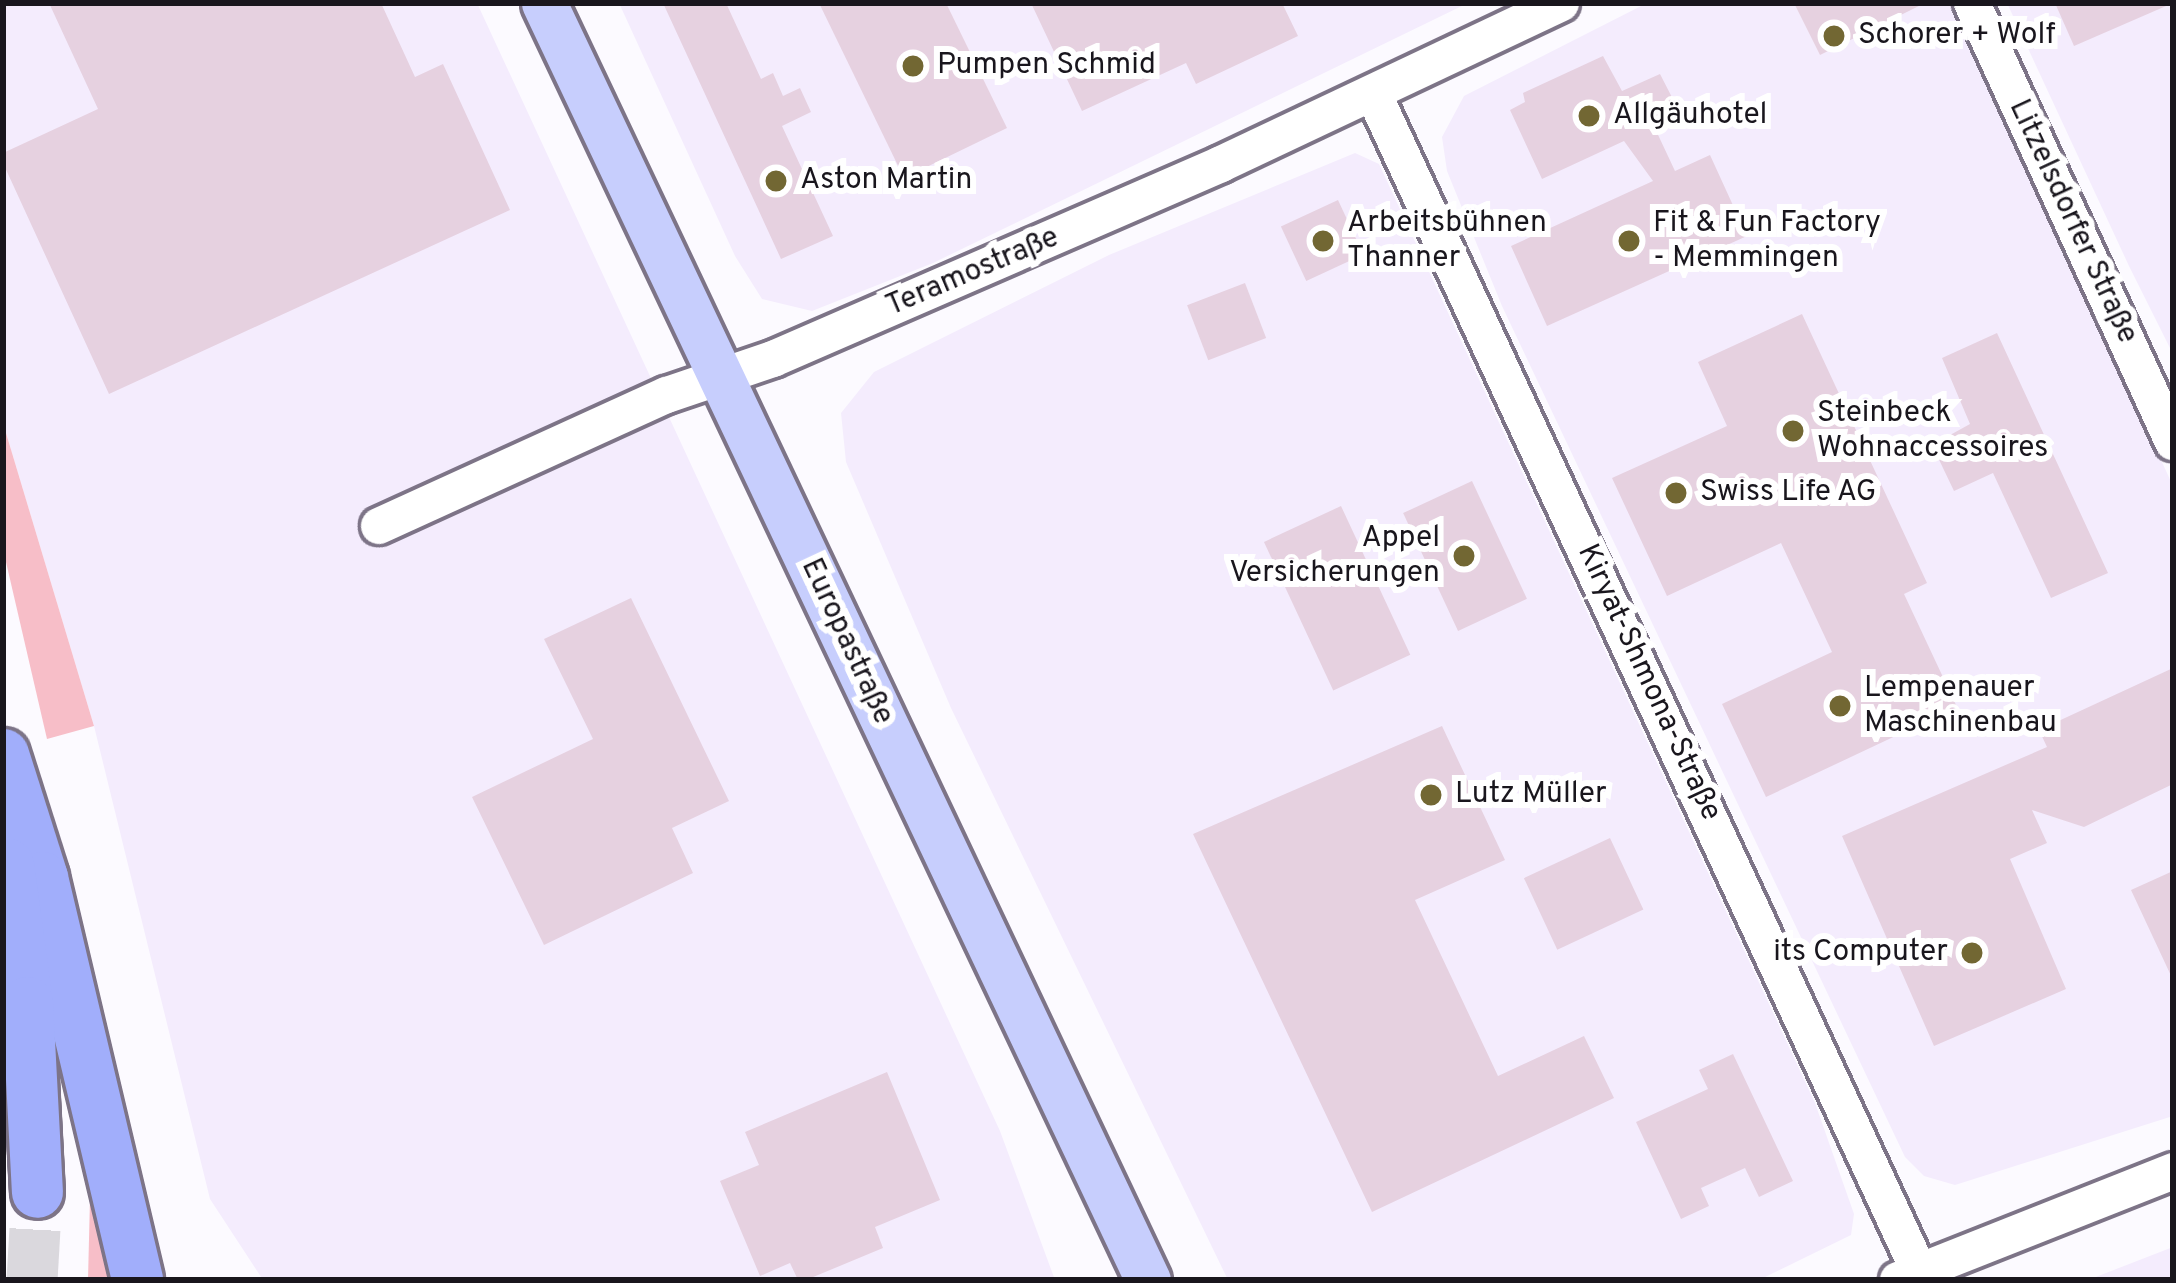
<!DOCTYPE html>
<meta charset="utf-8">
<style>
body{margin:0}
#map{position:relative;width:2176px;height:1283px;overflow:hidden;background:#fcfaff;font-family:Overpass,sans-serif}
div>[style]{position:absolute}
.built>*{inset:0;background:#f4ecfd}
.green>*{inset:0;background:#f7bec8}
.building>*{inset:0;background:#e6d1e0;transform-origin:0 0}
.highway-tunnel>*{height:51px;margin-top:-25.5px;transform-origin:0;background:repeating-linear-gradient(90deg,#dad8dd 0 51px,transparent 0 77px)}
.roads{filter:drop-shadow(3px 0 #7d7487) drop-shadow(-3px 0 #7d7487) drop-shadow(0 3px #7d7487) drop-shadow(0 -3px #7d7487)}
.minor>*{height:36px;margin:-18px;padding:0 18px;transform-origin:18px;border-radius:18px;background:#fff}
.major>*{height:45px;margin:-22.5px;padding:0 22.5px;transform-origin:22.5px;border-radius:22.5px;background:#c7cefd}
.highway>*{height:51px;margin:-25.5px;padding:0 25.5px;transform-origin:25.5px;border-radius:25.5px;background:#a1aefb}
.dots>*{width:33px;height:33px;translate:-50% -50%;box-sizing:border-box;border:6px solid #fff;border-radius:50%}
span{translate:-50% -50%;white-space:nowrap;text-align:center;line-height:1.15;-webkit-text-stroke:12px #fff;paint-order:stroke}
.poi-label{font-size:30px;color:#19161d}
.left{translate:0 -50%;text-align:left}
.right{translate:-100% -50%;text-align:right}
.street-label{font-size:30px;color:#19161d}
.frame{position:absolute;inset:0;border:6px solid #19161d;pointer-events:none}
</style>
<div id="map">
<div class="built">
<i style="clip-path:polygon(3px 3px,477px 3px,1000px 1131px,1055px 1280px,263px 1280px,210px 1199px,94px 726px,3px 423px)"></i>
<i style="clip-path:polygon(619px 3px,1468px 3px,933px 263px,812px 311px,762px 299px,735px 256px)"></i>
<i style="clip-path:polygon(1647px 3px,1950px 3px,2173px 486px,2173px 1116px,1955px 1185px,1924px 1176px,1905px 1157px,1502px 306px,1447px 171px,1442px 137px,1464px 96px)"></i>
<i style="clip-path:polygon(2007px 3px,2173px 3px,2173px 354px,2129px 266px)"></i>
<i style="clip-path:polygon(1355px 153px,1379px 164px,1815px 1103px,1854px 1214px,1851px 1235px,1759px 1280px,1228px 1280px,951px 708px,846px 462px,841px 413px,874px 372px,1109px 255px)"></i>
<i style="clip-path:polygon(2173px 1247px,2173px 1280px,2088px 1280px)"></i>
</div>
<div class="green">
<i style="clip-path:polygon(3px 423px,94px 726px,47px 739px,3px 549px)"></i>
<i style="clip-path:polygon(90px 1198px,100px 1198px,119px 1280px,88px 1280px)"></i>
</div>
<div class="building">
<i style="clip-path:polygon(49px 3px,381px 3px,415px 77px,443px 64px,510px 210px,109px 394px,3px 163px,3px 153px,98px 109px)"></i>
<i style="clip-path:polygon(663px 3px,726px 3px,761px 79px,773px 73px,783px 96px,800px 88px,811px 112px,782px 126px,833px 236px,781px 259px)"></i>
<i style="clip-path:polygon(819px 3px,946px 3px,1007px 128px,904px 178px)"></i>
<i style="clip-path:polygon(1031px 3px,1282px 3px,1298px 36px,1196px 84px,1186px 63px,1082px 111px)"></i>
<i style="clip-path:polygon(1794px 3px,1925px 3px,1820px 55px)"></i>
<i style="clip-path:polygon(2055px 3px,2173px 3px,2074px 46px)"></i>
<i style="clip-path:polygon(1603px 56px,1622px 91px,1660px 74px,1678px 109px,1652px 122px,1675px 171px,1710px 155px,1747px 236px,1547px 326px,1511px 246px,1653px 181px,1624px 141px,1542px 179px,1510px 110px,1525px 102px,1523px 93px)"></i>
<i style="left:1338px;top:200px;width:60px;height:63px;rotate:65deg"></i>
<i style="left:1245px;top:283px;width:59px;height:62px;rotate:69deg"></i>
<i style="clip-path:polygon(1802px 314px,1927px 583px,1904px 594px,1957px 707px,1766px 797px,1722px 704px,1832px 652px,1781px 543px,1667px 596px,1612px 478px,1727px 426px,1698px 362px)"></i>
<i style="clip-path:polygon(1997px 333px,2108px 573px,2051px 598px,1993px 473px,1954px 491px,1932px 445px,1970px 424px,1942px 358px)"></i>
<i style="left:1472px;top:481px;width:130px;height:76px;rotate:65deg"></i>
<i style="left:1341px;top:506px;width:164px;height:85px;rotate:65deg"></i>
<i style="clip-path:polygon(631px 598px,729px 801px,672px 828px,693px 873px,544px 945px,472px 797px,593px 739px,544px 639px)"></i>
<i style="clip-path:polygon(2173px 668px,2173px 784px,2084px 827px,2032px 810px,2047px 843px,2010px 859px,2066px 989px,1934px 1046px,1842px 836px,2047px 747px,2039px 730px)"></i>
<i style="clip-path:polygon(1442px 726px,1505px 860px,1415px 900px,1498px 1076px,1584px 1036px,1614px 1098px,1372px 1212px,1193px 834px)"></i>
<i style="left:1610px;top:838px;width:79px;height:95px;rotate:65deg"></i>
<i style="clip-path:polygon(2173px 871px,2173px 980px,2131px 890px)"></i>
<i style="clip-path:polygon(1733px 1054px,1793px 1181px,1759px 1197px,1745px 1168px,1701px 1188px,1709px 1206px,1681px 1219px,1636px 1122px,1708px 1089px,1699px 1070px)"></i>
<i style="clip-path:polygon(887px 1072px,940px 1200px,875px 1227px,883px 1248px,806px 1280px,798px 1280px,790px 1263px,760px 1276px,720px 1181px,759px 1165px,745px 1132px)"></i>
</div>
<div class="highway-tunnel">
<i style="left:32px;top:1280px;width:88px;rotate:-86.7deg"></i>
</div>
<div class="roads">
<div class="minor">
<i style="left:1972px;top:3px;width:483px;rotate:65.4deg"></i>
<i style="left:1374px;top:95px;width:1296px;rotate:65.14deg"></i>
<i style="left:379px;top:526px;width:316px;rotate:-24.5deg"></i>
<i style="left:667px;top:395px;width:112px;rotate:-18.8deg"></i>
<i style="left:773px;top:359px;width:489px;rotate:-23.5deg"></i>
<i style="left:1221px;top:164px;width:376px;rotate:-25.3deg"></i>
<i style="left:1898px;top:1280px;width:296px;rotate:-21.6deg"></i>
</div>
<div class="major">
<i style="left:544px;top:3px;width:1413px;rotate:64.69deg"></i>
</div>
<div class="highway">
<i style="left:3px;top:754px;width:129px;rotate:72.4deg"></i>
<i style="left:42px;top:877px;width:414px;rotate:76.7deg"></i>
<i style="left:8px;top:864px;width:139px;rotate:82.2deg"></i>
<i style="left:27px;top:1002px;width:190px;rotate:87deg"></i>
</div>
</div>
<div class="dots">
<i style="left:1834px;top:36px;background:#726733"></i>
<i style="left:913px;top:66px;background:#726733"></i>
<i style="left:1589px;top:116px;background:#726733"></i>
<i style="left:776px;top:181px;background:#726733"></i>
<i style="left:1323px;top:241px;background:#726733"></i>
<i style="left:1629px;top:241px;background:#726733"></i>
<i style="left:1793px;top:431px;background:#726733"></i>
<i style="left:1676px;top:493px;background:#726733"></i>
<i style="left:1464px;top:556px;background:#726733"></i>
<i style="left:1840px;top:706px;background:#726733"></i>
<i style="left:1431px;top:795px;background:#726733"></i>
<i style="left:1972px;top:953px;background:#726733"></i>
</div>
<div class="poi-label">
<span class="left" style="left:1858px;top:36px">Schorer + Wolf</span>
<span class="left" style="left:937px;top:66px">Pumpen Schmid</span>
<span class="left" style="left:1613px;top:116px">Allgäuhotel</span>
<span class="left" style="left:800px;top:181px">Aston Martin</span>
<span class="left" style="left:1347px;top:241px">Arbeitsbühnen<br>Thanner</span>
<span class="left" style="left:1653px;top:241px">Fit &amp; Fun Factory<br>- Memmingen</span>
<span class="left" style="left:1817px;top:431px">Steinbeck<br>Wohnaccessoires</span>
<span class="left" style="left:1700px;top:493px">Swiss Life AG</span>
<span class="right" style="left:1440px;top:556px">Appel<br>Versicherungen</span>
<span class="left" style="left:1864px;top:706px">Lempenauer<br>Maschinenbau</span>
<span class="left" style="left:1455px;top:795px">Lutz Müller</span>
<span class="right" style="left:1948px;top:953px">its Computer</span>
</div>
<div class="street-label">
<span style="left:2072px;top:222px;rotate:65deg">Litzelsdorfer Straße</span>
<span style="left:973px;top:273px;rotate:-23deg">Teramostraße</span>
<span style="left:846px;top:642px;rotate:65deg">Europastraße</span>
<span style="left:1648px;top:683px;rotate:65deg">Kiryat-Shmona-Straße</span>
</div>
<div class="frame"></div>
</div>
